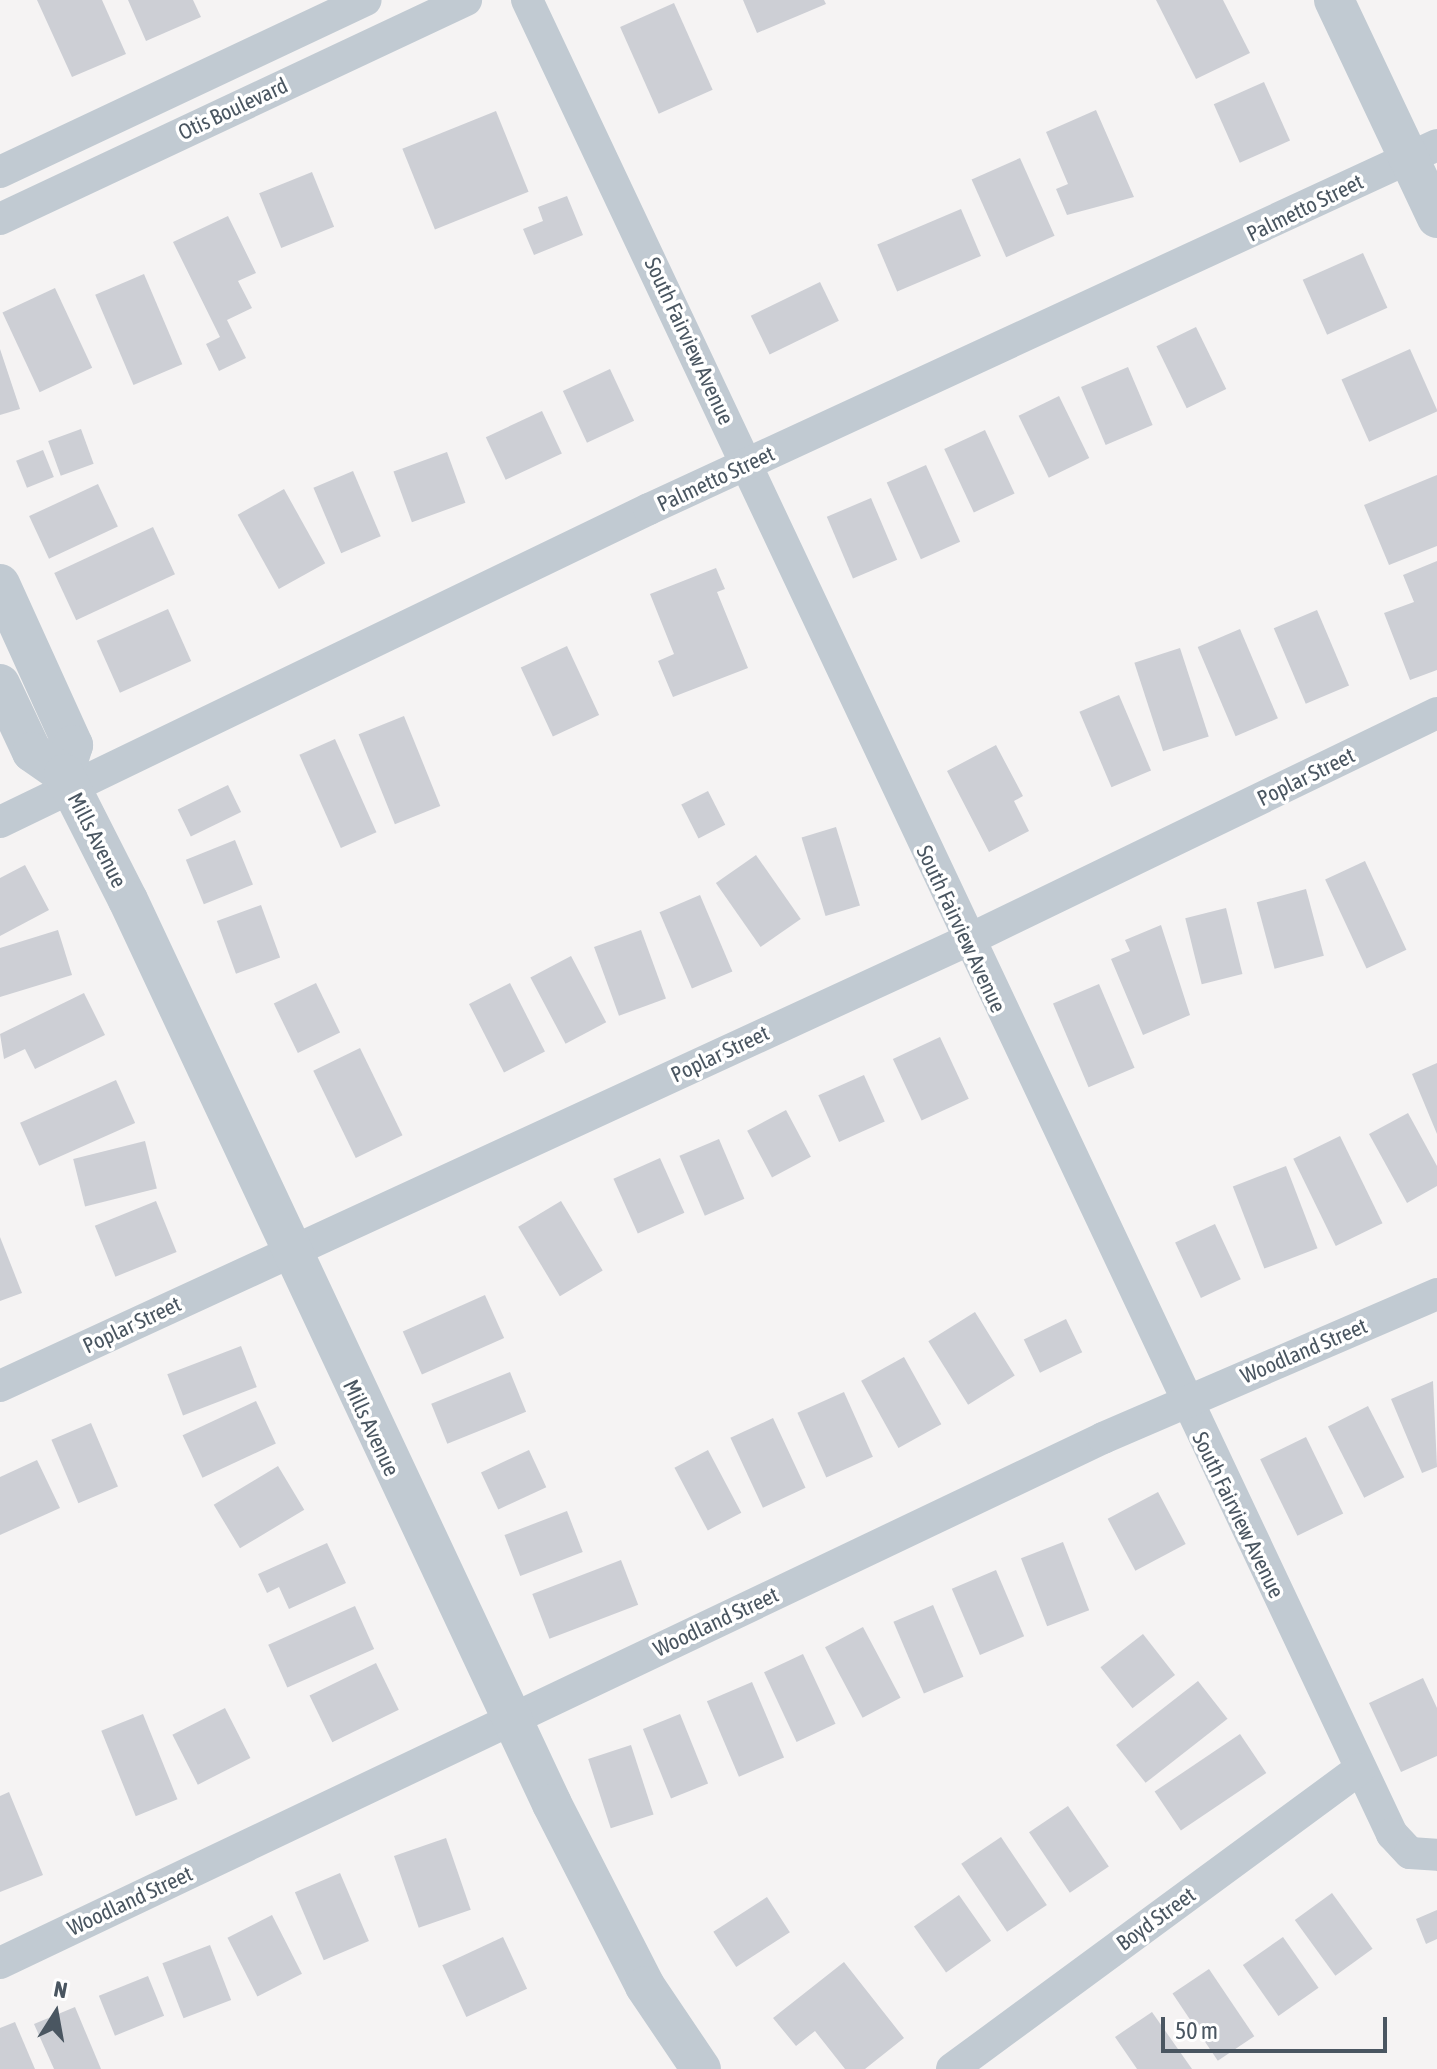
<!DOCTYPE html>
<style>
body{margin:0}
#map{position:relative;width:1437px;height:2069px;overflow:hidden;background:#f5f3f3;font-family:"Asap Condensed",sans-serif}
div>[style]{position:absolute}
.building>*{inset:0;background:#cdcfd5;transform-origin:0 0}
.minor>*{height:32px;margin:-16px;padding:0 16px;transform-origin:16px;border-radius:16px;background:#c1cad2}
.tertiary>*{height:40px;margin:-20px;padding:0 20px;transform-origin:20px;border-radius:20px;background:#c1cad2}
span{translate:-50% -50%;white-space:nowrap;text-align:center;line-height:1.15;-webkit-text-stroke:7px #fff;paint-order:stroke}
.street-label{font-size:22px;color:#4a5661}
.north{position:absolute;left:16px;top:1973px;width:80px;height:80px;-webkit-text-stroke:6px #fff;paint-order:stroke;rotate:11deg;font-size:22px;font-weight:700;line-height:32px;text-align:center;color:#4a5661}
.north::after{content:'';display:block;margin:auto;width:28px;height:36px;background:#4a5661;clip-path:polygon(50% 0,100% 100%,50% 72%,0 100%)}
.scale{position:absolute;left:1161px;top:2017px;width:226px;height:36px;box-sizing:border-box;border:4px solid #4a5661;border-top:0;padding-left:10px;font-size:24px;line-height:28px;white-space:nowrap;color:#4a5661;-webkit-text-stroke:6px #fff;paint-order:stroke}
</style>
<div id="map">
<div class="building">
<i style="clip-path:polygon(37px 0,102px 0,126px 54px,72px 77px)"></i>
<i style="clip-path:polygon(128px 0,193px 0,201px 17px,146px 41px)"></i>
<i style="clip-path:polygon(743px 0,824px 0,826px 4px,757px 33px)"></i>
<i style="clip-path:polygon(1156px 0,1223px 0,1250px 53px,1196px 79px)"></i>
<i style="left:674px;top:3px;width:95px;height:59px;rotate:66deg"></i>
<i style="left:1264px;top:82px;width:64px;height:55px;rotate:66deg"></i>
<i style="clip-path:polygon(1096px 110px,1134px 197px,1067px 215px,1056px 189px,1068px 184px,1046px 132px)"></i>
<i style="left:496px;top:111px;width:87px;height:101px;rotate:68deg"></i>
<i style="left:1020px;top:158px;width:85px;height:53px;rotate:66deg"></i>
<i style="left:312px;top:172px;width:59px;height:57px;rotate:68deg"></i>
<i style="clip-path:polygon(567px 196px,583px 235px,534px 255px,523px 229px,543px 221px,538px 207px)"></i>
<i style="left:961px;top:209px;width:51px;height:91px;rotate:67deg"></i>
<i style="clip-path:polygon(228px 216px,256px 273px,238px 281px,252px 308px,227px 320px,246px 358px,219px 371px,206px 344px,220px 337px,173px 242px)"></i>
<i style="left:1363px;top:253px;width:60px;height:66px;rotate:66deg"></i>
<i style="left:144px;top:274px;width:98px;height:53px;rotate:67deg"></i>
<i style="left:820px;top:282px;width:43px;height:77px;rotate:64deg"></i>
<i style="left:55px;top:288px;width:88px;height:58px;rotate:65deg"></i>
<i style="left:1196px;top:327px;width:69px;height:44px;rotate:64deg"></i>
<i style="clip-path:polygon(0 349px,20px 409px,0 415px)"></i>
<i style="left:1410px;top:349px;width:68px;height:75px;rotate:66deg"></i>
<i style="left:1128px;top:367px;width:63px;height:51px;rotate:67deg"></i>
<i style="left:610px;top:369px;width:57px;height:52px;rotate:65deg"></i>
<i style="left:1059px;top:396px;width:69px;height:45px;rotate:64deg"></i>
<i style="left:542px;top:411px;width:47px;height:62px;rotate:65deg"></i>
<i style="left:81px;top:429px;width:37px;height:35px;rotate:70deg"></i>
<i style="left:985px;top:430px;width:70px;height:45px;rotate:65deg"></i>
<i style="left:43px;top:450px;width:29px;height:29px;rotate:68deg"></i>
<i style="left:447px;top:452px;width:54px;height:57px;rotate:70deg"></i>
<i style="left:926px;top:465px;width:84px;height:43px;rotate:66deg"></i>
<i style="left:353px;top:471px;width:71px;height:43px;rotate:67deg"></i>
<i style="clip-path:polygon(1437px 475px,1437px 546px,1389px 565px,1364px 505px)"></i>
<i style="left:98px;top:484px;width:47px;height:76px;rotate:65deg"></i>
<i style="left:284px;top:489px;width:85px;height:53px;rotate:61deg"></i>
<i style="left:871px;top:498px;width:67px;height:48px;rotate:67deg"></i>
<i style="left:153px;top:527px;width:52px;height:109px;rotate:65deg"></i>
<i style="clip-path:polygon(1437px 561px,1437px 670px,1410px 680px,1384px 613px,1414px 602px,1403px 575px)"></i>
<i style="clip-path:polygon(716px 568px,725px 589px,717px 592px,748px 668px,673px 697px,658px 661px,674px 654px,650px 594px)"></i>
<i style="left:168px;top:609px;width:57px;height:78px;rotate:66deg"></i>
<i style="left:1317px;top:610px;width:82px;height:47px;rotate:67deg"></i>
<i style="left:1240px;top:629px;width:97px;height:46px;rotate:67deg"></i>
<i style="left:567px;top:646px;width:76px;height:51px;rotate:65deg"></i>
<i style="left:1180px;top:648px;width:93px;height:48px;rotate:72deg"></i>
<i style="left:1119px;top:695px;width:82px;height:43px;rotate:67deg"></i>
<i style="left:404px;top:716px;width:97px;height:49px;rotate:68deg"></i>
<i style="left:335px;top:739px;width:102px;height:39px;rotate:66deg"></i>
<i style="clip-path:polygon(996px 745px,1023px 796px,1014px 801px,1029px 831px,989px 852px,947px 771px)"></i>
<i style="left:228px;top:785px;width:30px;height:56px;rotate:64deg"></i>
<i style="left:708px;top:791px;width:38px;height:30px;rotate:63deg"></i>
<i style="left:836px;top:827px;width:82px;height:36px;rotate:73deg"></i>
<i style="left:235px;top:840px;width:48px;height:53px;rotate:68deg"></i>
<i style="left:756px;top:855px;width:78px;height:49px;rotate:55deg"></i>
<i style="left:1365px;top:861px;width:98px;height:44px;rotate:65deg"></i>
<i style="clip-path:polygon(25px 865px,49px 910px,0 936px,0 878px)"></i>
<i style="left:1306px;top:889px;width:69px;height:51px;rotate:75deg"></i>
<i style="left:700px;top:895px;width:83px;height:44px;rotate:67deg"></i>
<i style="left:261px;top:905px;width:56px;height:47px;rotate:70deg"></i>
<i style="left:1226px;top:908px;width:68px;height:42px;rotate:76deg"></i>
<i style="clip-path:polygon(1161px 925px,1190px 1015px,1143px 1035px,1111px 959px,1130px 951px,1125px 940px)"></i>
<i style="clip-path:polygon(58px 930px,72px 975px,0 997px,0 948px)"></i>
<i style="left:641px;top:930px;width:73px;height:50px;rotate:70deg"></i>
<i style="left:571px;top:956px;width:75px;height:46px;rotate:62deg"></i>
<i style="left:316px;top:983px;width:55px;height:47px;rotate:64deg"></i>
<i style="left:510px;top:983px;width:77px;height:46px;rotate:63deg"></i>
<i style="left:1099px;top:984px;width:91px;height:50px;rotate:67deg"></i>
<i style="clip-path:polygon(84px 993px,105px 1035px,35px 1069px,25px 1049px,4px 1059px,0 1034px)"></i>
<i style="left:940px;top:1037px;width:68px;height:52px;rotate:65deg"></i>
<i style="left:360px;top:1048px;width:97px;height:52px;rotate:64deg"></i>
<i style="clip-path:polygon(1437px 1063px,1437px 1134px,1412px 1074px)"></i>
<i style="left:864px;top:1075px;width:51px;height:50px;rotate:66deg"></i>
<i style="left:116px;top:1080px;width:47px;height:105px;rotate:66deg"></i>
<i style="left:786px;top:1110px;width:53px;height:44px;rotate:62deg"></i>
<i style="clip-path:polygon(1408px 1113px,1437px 1166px,1437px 1186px,1407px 1203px,1369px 1134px)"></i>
<i style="left:1340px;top:1136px;width:97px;height:52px;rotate:64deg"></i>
<i style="left:719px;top:1139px;width:65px;height:43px;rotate:67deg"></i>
<i style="left:145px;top:1141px;width:49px;height:74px;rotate:76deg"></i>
<i style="left:660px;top:1158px;width:60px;height:51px;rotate:66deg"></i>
<i style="left:1286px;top:1166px;width:88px;height:57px;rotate:69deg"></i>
<i style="left:156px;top:1201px;width:55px;height:66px;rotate:68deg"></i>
<i style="left:561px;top:1201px;width:81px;height:50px;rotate:59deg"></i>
<i style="left:1215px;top:1224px;width:61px;height:44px;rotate:65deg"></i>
<i style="clip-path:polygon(0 1237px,22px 1293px,0 1301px)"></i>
<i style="left:485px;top:1295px;width:47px;height:90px;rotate:66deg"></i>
<i style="left:975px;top:1312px;width:75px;height:55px;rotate:58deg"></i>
<i style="left:1066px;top:1319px;width:37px;height:47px;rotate:64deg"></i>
<i style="left:241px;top:1346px;width:44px;height:79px;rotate:69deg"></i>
<i style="left:904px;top:1357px;width:77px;height:49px;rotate:61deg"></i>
<i style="left:510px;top:1372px;width:43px;height:85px;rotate:68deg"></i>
<i style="clip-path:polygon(1433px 1381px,1437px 1467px,1422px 1473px,1391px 1399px)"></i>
<i style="left:844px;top:1392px;width:71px;height:51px;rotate:66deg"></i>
<i style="left:256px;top:1401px;width:47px;height:81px;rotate:65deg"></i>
<i style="left:1368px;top:1406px;width:80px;height:45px;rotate:63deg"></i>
<i style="left:773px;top:1418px;width:77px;height:47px;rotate:65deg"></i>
<i style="left:91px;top:1423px;width:69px;height:43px;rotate:67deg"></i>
<i style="left:1306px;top:1437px;width:85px;height:51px;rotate:64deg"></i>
<i style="left:529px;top:1450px;width:41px;height:53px;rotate:65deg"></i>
<i style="left:708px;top:1450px;width:71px;height:38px;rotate:62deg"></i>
<i style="clip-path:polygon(37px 1460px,60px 1508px,0 1535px,0 1477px)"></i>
<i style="left:278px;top:1466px;width:51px;height:75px;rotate:59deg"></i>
<i style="left:1158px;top:1492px;width:59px;height:57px;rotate:62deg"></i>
<i style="left:567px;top:1511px;width:44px;height:67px;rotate:69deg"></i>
<i style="left:1063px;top:1542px;width:73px;height:45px;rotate:69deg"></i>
<i style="clip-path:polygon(327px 1543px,346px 1583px,289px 1609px,279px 1587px,267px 1593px,258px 1574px)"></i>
<i style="left:621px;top:1560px;width:48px;height:95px;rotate:69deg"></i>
<i style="left:996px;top:1570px;width:72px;height:48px;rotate:67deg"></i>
<i style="left:933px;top:1605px;width:78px;height:43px;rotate:67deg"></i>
<i style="left:355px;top:1606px;width:47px;height:95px;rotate:66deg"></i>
<i style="left:863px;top:1627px;width:80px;height:43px;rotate:62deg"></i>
<i style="left:1143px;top:1634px;width:52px;height:54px;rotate:52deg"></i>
<i style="left:803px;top:1654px;width:77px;height:43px;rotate:65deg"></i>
<i style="left:376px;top:1663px;width:52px;height:74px;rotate:64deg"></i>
<i style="clip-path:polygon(1423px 1678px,1437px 1708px,1437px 1756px,1401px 1772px,1369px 1703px)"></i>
<i style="left:1198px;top:1681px;width:48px;height:104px;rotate:52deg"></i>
<i style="left:752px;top:1682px;width:82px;height:49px;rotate:67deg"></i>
<i style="left:225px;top:1708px;width:56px;height:59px;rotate:63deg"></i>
<i style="left:143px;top:1714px;width:92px;height:45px;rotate:68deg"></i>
<i style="left:680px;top:1714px;width:75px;height:40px;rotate:68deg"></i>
<i style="left:1240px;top:1734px;width:47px;height:103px;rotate:56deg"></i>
<i style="left:631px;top:1745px;width:73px;height:45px;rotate:72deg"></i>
<i style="clip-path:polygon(9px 1792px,43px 1875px,0 1892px,0 1796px)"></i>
<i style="left:1068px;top:1806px;width:73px;height:47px;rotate:56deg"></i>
<i style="left:1001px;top:1837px;width:82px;height:48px;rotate:56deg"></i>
<i style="left:446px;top:1838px;width:76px;height:55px;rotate:71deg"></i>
<i style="left:340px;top:1873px;width:74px;height:49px;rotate:67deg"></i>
<i style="left:1332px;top:1893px;width:69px;height:46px;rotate:54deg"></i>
<i style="left:959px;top:1895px;width:56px;height:55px;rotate:55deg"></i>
<i style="left:767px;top:1897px;width:42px;height:64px;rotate:57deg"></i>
<i style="clip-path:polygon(1437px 1910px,1437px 1939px,1426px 1944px,1416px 1919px)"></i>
<i style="left:272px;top:1915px;width:66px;height:50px;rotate:63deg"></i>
<i style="left:503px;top:1937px;width:57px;height:67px;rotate:65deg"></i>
<i style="left:1283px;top:1937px;width:62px;height:49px;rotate:55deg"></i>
<i style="left:210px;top:1945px;width:59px;height:51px;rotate:69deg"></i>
<i style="clip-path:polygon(844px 1962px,904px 2038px,865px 2069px,845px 2069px,815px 2031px,796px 2046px,773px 2018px)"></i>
<i style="left:1209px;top:1969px;width:81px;height:44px;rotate:56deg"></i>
<i style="left:148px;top:1976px;width:43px;height:53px;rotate:68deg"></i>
<i style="clip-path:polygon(75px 2007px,101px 2069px,54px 2069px,34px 2024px)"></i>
<i style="clip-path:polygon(1152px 2012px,1192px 2069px,1137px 2069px,1115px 2037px)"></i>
<i style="clip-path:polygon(15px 2022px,35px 2069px,0 2069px,0 2028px)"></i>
</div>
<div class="minor">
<i style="left:527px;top:0;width:2028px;rotate:64.75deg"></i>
<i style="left:1392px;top:1834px;width:26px;rotate:47deg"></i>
<i style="left:1410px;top:1853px;width:27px;rotate:4deg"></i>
<i style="left:0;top:172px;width:404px;rotate:-25.2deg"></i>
<i style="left:0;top:219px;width:515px;rotate:-25.17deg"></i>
<i style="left:0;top:822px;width:721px;rotate:-25.75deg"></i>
<i style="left:649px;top:509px;width:868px;rotate:-24.79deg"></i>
<i style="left:0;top:1386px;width:1064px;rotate:-24.73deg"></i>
<i style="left:966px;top:941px;width:523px;rotate:-25.83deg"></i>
<i style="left:0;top:1963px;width:1222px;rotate:-25.45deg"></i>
<i style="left:1103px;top:1438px;width:364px;rotate:-23.3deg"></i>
<i style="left:952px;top:2069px;width:506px;rotate:-36.33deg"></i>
</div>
<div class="tertiary">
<i style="left:1334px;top:0;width:241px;rotate:64.7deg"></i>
<i style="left:0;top:584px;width:177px;rotate:65.6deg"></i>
<i style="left:73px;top:745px;width:30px;rotate:107deg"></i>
<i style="left:0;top:684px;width:75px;rotate:64.8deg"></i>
<i style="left:32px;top:752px;width:39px;rotate:35deg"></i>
<i style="left:64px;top:774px;width:141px;rotate:63.1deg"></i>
<i style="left:128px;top:900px;width:998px;rotate:64.87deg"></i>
<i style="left:552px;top:1804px;width:204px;rotate:62.9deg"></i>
<i style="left:645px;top:1986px;width:100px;rotate:56deg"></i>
</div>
<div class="street-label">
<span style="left:233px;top:109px;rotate:-25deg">Otis Boulevard</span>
<span style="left:1305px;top:208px;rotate:-26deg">Palmetto Street</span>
<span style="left:689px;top:341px;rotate:65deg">South Fairview Avenue</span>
<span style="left:716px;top:479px;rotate:-25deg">Palmetto Street</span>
<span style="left:1306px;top:777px;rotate:-26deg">Poplar Street</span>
<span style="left:97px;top:840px;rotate:63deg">Mills Avenue</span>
<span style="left:961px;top:929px;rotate:65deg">South Fairview Avenue</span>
<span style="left:720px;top:1054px;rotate:-25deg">Poplar Street</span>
<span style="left:132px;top:1325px;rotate:-25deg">Poplar Street</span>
<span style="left:1304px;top:1351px;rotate:-23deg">Woodland Street</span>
<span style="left:371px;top:1428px;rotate:65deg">Mills Avenue</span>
<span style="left:1238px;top:1515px;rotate:64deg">South Fairview Avenue</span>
<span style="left:716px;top:1622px;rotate:-25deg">Woodland Street</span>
<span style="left:130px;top:1901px;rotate:-25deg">Woodland Street</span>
<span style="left:1156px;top:1919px;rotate:-36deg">Boyd Street</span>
</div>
<div class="north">N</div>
<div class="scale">50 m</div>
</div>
